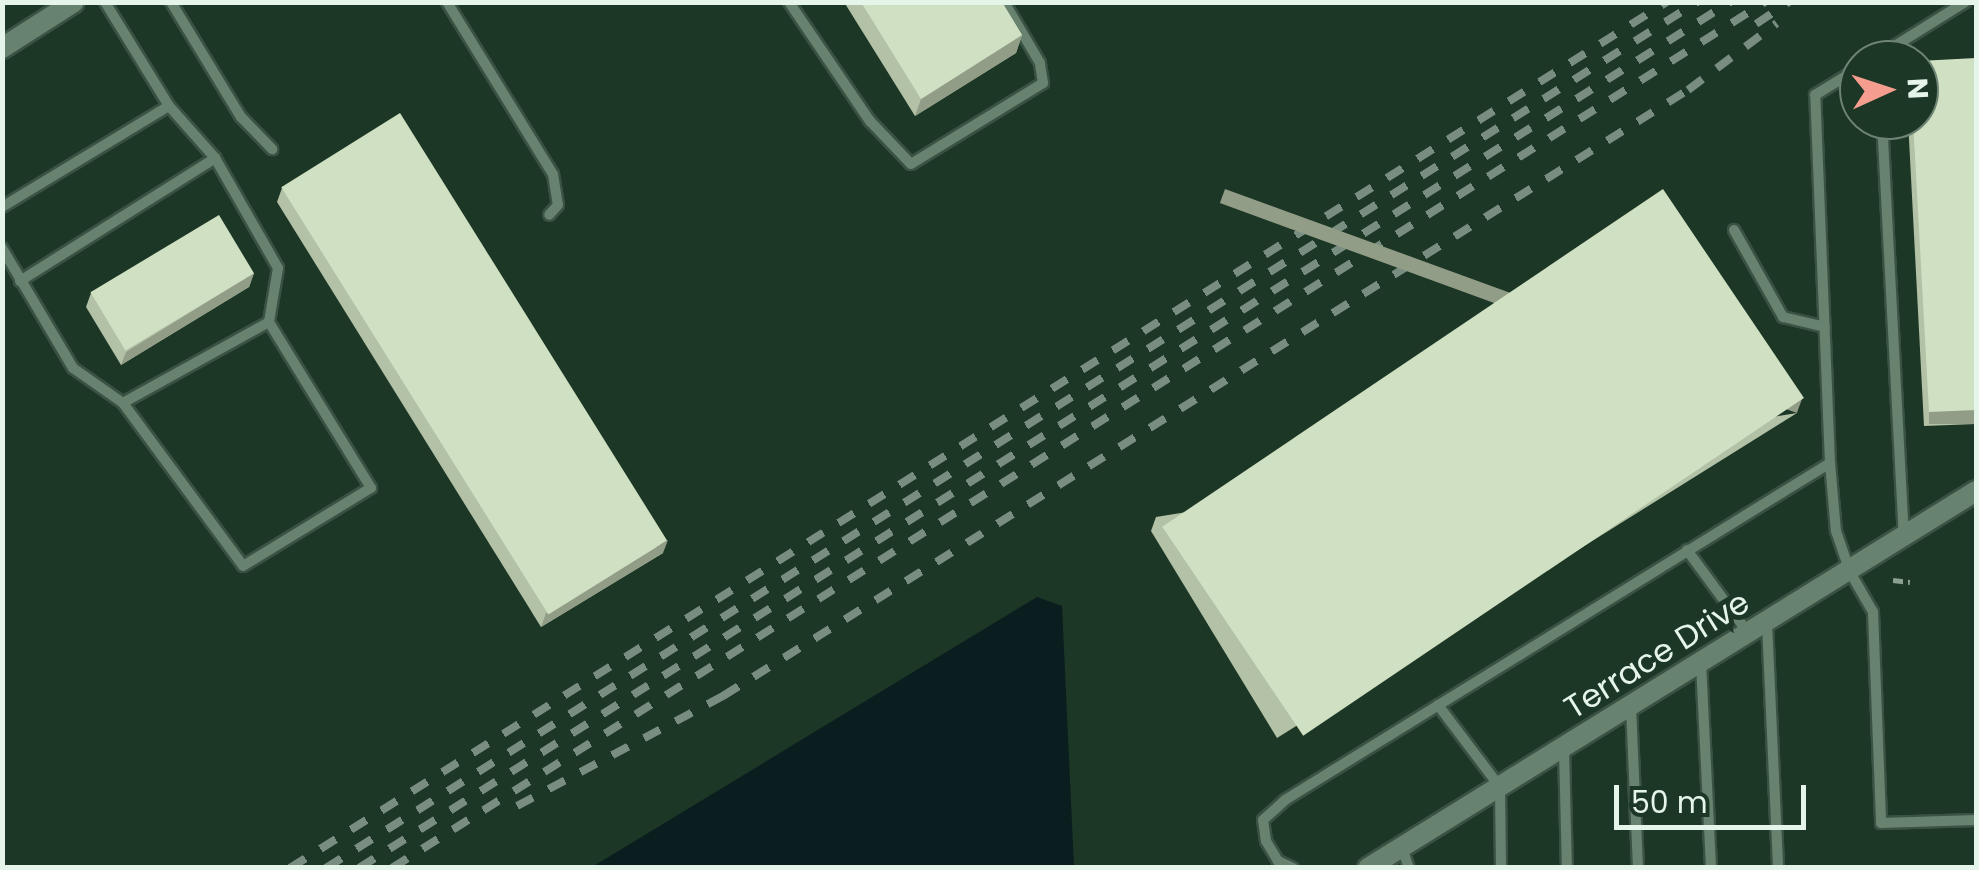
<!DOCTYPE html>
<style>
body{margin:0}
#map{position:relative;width:1979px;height:870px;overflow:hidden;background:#1d3726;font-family:Poppins,sans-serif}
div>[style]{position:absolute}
.water>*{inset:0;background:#0a1d1f}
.path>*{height:5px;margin-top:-2.5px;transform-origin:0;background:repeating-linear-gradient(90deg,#8b9f91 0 10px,transparent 0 15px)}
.roads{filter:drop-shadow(2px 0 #3a5244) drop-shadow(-2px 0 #3a5244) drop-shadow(0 2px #3a5244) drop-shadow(0 -2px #3a5244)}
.service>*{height:10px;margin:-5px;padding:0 5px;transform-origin:5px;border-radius:5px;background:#678370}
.minor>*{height:20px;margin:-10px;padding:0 10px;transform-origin:10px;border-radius:10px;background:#678370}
.rail>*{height:8px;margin-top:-4px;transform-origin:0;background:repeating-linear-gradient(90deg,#798e80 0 18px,transparent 0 36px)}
.wall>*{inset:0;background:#b3c1a7}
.shaded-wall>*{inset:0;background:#929d88;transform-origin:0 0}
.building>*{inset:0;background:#d0e0c2;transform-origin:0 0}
span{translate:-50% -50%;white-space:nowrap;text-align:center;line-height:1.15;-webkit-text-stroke:10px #1d3726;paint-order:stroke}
.street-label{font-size:32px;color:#e6f5ea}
.frame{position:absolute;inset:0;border:5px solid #e6f5ea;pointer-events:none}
.north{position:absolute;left:1839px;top:40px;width:100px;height:100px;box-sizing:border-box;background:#1d3726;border:2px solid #6d8374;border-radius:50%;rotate:87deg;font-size:28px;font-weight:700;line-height:40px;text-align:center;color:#e6f5ea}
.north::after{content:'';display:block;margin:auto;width:35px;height:45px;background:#f59d8e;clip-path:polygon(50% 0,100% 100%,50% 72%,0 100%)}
.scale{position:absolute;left:1614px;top:785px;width:192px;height:45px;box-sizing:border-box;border:5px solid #e6f5ea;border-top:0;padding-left:12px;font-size:30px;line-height:35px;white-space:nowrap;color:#e6f5ea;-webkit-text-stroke:8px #1d3726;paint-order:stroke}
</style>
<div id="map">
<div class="water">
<i style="clip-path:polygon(1037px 597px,1062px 606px,1074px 867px,592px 867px)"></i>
</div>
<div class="path">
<i style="left:1893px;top:580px;width:17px;rotate:7deg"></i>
</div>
<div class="roads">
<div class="service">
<i style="left:105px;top:2px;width:122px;rotate:58.4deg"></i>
<i style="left:169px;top:106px;width:69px;rotate:48.5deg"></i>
<i style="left:215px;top:158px;width:127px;rotate:60.2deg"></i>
<i style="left:278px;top:268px;width:55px;rotate:99.5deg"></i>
<i style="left:171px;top:2px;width:135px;rotate:58.7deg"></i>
<i style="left:241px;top:117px;width:45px;rotate:45.9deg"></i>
<i style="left:447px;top:2px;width:202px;rotate:58.4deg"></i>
<i style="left:553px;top:174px;width:31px;rotate:81deg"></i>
<i style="left:558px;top:205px;width:13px;rotate:132deg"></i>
<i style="left:789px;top:2px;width:144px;rotate:55.8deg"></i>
<i style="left:870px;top:121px;width:59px;rotate:46.4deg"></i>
<i style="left:911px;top:164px;width:155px;rotate:-31.5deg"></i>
<i style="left:1043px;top:83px;width:20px;rotate:-99deg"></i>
<i style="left:1040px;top:63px;width:71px;rotate:-120.5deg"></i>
<i style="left:1872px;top:60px;width:110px;rotate:-31.9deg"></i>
<i style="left:1882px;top:120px;width:414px;rotate:87deg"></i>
<i style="left:2px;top:207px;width:195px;rotate:-31.2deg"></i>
<i style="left:1734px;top:230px;width:100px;rotate:60.6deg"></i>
<i style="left:1783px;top:317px;width:43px;rotate:13.4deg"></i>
<i style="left:2px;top:248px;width:139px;rotate:59.4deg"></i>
<i style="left:73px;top:368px;width:61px;rotate:35deg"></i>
<i style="left:123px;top:403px;width:202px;rotate:53.6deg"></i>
<i style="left:243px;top:566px;width:150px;rotate:-31.4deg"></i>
<i style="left:371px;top:488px;width:195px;rotate:-121.6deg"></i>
<i style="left:269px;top:322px;width:167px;rotate:151deg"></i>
<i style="left:20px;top:281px;width:231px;rotate:-32.2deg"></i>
<i style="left:1830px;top:463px;width:368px;rotate:-92.3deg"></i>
<i style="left:1815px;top:95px;width:52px;rotate:-31.5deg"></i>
<i style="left:1687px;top:550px;width:104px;rotate:53.6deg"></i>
<i style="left:1767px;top:623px;width:245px;rotate:87.4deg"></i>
<i style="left:1701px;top:663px;width:205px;rotate:87.2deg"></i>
<i style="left:1438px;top:705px;width:103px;rotate:52.9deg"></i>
<i style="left:1500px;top:787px;width:81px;rotate:89.3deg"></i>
<i style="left:1631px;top:707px;width:161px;rotate:87.5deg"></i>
<i style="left:1564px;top:749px;width:119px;rotate:88.6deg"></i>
<i style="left:1402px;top:847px;width:22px;rotate:72deg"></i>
<i style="left:1293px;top:868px;width:17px;rotate:-155deg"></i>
<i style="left:1278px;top:861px;width:23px;rotate:-121deg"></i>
<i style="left:1266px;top:841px;width:21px;rotate:-98deg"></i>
<i style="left:1263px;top:820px;width:30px;rotate:-42deg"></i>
<i style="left:1285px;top:800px;width:641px;rotate:-31.73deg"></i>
<i style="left:1830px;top:463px;width:68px;rotate:85deg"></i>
<i style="left:1836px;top:531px;width:43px;rotate:71.1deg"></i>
<i style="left:1850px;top:572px;width:46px;rotate:60.1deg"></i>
<i style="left:1873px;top:612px;width:211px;rotate:87.8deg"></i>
<i style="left:1881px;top:823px;width:95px;rotate:-1.8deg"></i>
</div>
<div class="minor">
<i style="left:2px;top:48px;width:85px;rotate:-32.6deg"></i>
<i style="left:1368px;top:868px;width:715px;rotate:-31.8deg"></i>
</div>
</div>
<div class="rail">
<i style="left:1756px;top:24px;width:40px;rotate:-34deg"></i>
<i style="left:517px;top:806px;width:234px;rotate:-28.1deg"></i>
<i style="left:723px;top:696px;width:1140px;rotate:-32.13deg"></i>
<i style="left:1688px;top:90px;width:111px;rotate:-37deg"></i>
<i style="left:290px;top:868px;width:1627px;rotate:-32.17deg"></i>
<i style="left:326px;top:868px;width:1622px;rotate:-32.28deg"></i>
<i style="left:359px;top:868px;width:1622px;rotate:-32.28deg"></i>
<i style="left:392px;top:868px;width:1623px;rotate:-32.24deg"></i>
</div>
<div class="wall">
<i style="clip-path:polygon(844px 2px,1002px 2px,1022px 35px,1016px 53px,915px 116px)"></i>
<i style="clip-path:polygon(1908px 120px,1919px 120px,1976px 424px,1924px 426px)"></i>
<i style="clip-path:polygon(282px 188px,663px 553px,541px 627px,277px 202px)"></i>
<i style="clip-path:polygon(254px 273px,249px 287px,121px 365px,86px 307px,91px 293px)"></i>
<i style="clip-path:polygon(1797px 413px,1277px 738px,1151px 531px,1156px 517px)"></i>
</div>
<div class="shaded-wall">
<i style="clip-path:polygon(1022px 35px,1016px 53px,915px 116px,921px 99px)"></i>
<i style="clip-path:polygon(254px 273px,249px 287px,121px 365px,126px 352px)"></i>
<i style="left:1802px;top:399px;width:15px;height:614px;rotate:110deg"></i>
<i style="left:1976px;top:410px;width:14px;height:47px;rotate:90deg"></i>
<i style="clip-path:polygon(668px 540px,663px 553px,541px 627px,546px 613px)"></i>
</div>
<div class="building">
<i style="clip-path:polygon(861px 2px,1002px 2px,1022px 35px,921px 99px)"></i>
<i style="clip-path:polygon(1976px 58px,1976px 410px,1929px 412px,1913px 120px,1919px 120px,1919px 61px)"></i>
<i style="left:400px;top:113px;width:504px;height:140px;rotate:58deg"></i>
<i style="left:1663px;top:189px;width:252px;height:604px;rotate:56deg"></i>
<i style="left:219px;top:215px;width:68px;height:150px;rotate:59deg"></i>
</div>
<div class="street-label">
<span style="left:1657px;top:655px;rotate:-32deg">Terrace Drive</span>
</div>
<div class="frame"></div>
<div class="north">N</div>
<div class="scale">50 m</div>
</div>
